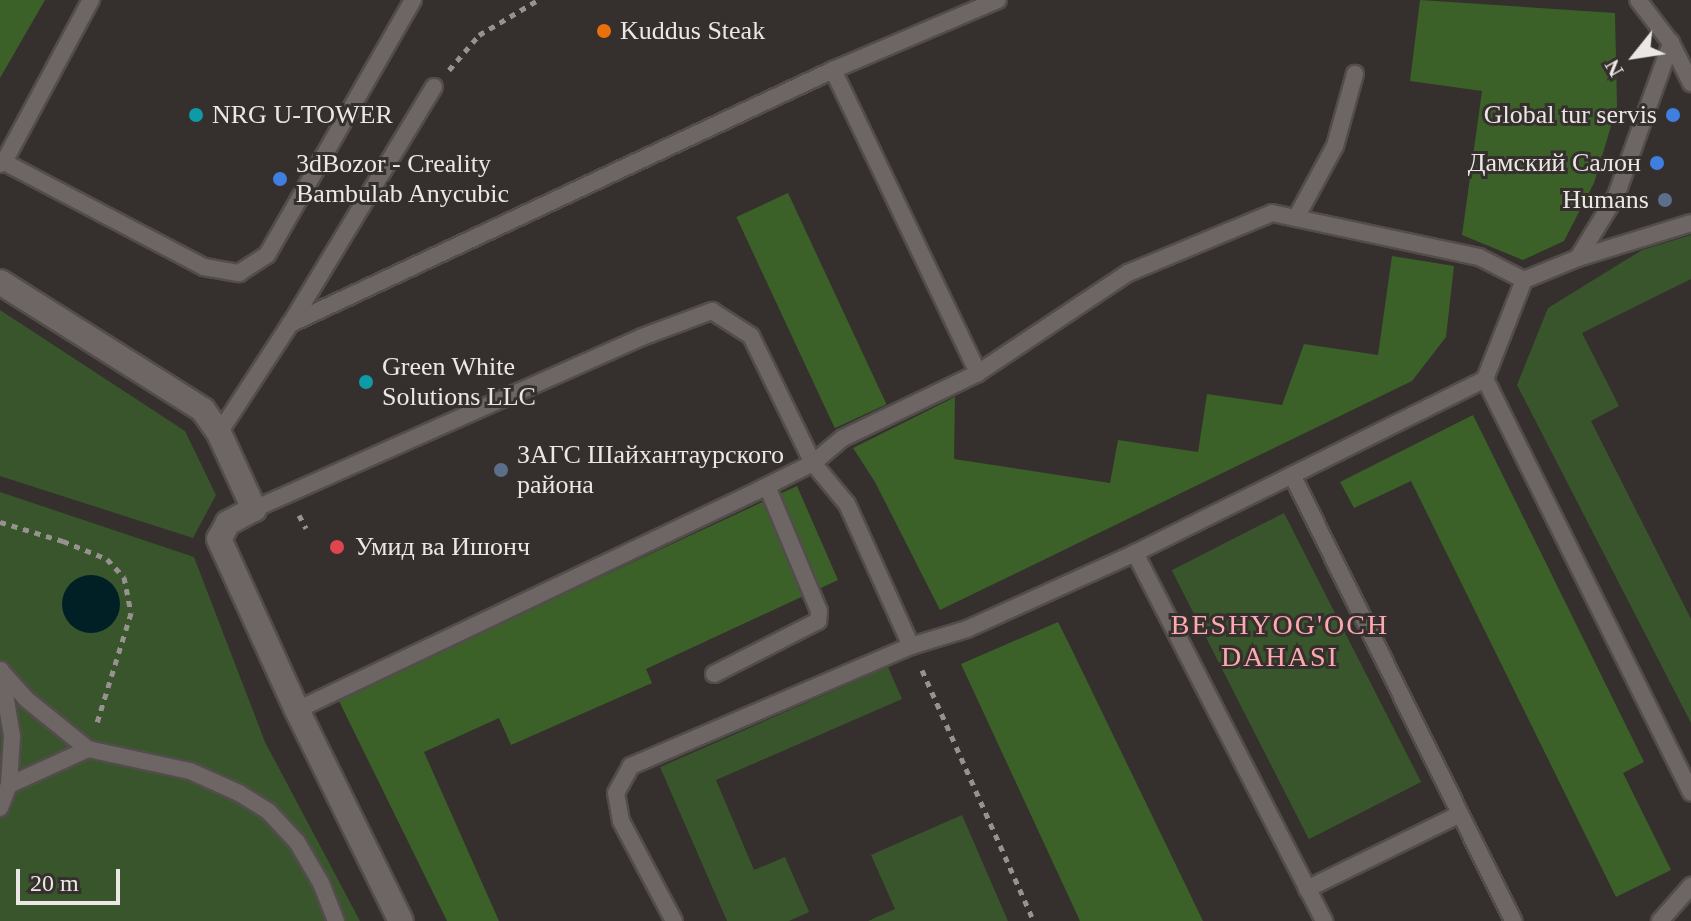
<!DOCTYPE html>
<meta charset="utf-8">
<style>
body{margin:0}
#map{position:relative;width:1691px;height:921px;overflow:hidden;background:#352f2d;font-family:Georgia,serif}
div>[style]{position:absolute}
.green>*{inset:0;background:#39552c;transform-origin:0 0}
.forest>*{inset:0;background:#3b6129;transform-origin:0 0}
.water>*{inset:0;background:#012025}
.round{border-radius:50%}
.path>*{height:5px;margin-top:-2.5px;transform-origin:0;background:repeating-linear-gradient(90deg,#979290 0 6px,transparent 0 12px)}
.roads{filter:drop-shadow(2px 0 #524d4b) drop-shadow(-2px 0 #524d4b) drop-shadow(0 2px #524d4b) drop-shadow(0 -2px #524d4b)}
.lane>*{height:16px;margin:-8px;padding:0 8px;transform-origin:8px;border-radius:8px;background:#6d6664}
.street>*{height:24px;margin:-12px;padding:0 12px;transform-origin:12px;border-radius:12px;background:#6d6664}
.dots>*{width:22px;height:22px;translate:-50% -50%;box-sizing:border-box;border:4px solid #352f2d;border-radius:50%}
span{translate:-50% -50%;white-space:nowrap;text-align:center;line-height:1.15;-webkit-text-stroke:6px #352f2d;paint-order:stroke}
.poi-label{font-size:26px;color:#eae7e5}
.left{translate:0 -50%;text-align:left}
.right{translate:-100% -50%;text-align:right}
.neighbourhood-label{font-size:28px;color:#fea9af;letter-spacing:2px}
.north{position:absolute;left:1595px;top:16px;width:80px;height:80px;-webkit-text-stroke:6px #352f2d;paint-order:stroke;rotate:240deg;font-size:22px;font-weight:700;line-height:32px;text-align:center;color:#eae7e5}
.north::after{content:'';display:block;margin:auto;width:28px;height:36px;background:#eae7e5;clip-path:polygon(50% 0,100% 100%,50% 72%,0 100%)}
.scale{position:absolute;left:16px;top:869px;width:104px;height:36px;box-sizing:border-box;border:4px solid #eae7e5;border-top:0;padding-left:10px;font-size:24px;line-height:28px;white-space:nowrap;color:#eae7e5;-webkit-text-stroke:6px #352f2d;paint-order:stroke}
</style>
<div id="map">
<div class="green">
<i style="clip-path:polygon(1691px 235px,1691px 279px,1582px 333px,1619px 406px,1591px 421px,1691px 619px,1691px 723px,1517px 385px,1548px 308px,1642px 250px)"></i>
<i style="clip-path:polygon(0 310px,185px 431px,216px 495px,193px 538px,0 476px)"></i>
<i style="clip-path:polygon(0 492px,194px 557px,265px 742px,360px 921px,0 921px)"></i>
<i style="left:1284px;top:513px;width:302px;height:126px;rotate:63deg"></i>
<i style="clip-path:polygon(888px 667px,902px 699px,716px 780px,754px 870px,785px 857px,809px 912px,789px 921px,727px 921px,660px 767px)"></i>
<i style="clip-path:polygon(962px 815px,1008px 921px,868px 921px,895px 909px,871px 855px)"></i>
</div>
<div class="forest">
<i style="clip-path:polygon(0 0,45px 0,0 78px)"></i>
<i style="clip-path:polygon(1420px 0,1615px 13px,1617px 106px,1594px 183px,1564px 241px,1523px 260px,1462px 235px,1482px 91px,1410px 81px)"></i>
<i style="left:788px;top:193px;width:233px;height:57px;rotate:65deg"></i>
<i style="clip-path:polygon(1392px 256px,1454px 266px,1446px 337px,1412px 381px,940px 610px,875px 482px,853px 448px,955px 397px,954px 459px,1110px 483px,1118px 440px,1198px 452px,1207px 394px,1282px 405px,1304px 344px,1378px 355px)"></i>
<i style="clip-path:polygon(1473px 415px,1644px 762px,1623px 773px,1671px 870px,1616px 897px,1411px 481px,1354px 508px,1340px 482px)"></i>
<i style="clip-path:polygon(797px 486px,838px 580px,646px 669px,652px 683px,511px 745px,499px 718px,424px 752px,499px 921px,447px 921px,338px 699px)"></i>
<i style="clip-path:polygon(1058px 622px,1072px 650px,1203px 921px,1080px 921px,961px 664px)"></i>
</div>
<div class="water">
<i class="round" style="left:62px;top:575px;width:58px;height:58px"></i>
</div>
<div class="path">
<i style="left:449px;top:70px;width:46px;rotate:-49.4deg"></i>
<i style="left:479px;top:35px;width:69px;rotate:-30.7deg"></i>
<i style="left:299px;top:515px;width:15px;rotate:62deg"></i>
<i style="left:0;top:522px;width:66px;rotate:16.8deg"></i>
<i style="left:63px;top:541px;width:48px;rotate:22.2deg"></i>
<i style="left:107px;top:559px;width:25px;rotate:47deg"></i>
<i style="left:124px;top:577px;width:37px;rotate:79deg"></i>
<i style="left:131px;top:613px;width:115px;rotate:107.2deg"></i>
<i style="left:922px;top:670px;width:275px;rotate:66deg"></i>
</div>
<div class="roads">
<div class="lane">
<i style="left:1671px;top:43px;width:45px;rotate:63.4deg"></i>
<i style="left:833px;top:70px;width:336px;rotate:64.4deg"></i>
<i style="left:978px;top:373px;width:180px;rotate:-33.7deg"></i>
<i style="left:1128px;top:273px;width:156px;rotate:-22.6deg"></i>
<i style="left:1272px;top:213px;width:212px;rotate:12deg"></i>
<i style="left:1479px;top:257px;width:51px;rotate:27.1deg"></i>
<i style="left:4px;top:162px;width:226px;rotate:27.7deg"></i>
<i style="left:204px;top:267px;width:36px;rotate:10deg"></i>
<i style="left:239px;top:273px;width:33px;rotate:-33deg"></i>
<i style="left:267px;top:255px;width:294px;rotate:-60.2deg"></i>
<i style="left:0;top:164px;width:4px;rotate:-27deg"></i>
<i style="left:4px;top:162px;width:184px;rotate:-61.8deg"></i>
<i style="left:1296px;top:218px;width:82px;rotate:-61.6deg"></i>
<i style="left:1335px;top:146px;width:75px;rotate:-74.5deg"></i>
<i style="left:1578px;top:258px;width:73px;rotate:-58.5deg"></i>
<i style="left:1616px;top:196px;width:163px;rotate:-70.2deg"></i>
<i style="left:1671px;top:43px;width:54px;rotate:-127.5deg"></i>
<i style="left:291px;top:323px;width:276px;rotate:-58.8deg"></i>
<i style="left:1485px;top:379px;width:462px;rotate:63.5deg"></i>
<i style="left:219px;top:433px;width:130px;rotate:-56.9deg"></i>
<i style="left:290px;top:324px;width:599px;rotate:-25.07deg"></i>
<i style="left:833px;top:70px;width:179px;rotate:-23deg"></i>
<i style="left:1292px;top:475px;width:498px;rotate:63.6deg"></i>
<i style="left:254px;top:509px;width:424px;rotate:-23.9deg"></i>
<i style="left:642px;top:337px;width:75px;rotate:-20.4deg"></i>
<i style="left:712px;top:311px;width:46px;rotate:32.7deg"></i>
<i style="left:751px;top:336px;width:141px;rotate:64deg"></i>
<i style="left:813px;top:463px;width:53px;rotate:50.3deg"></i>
<i style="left:847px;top:504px;width:156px;rotate:65.7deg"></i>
<i style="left:911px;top:646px;width:59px;rotate:-16.9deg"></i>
<i style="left:967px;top:629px;width:184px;rotate:-24.3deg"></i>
<i style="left:1135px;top:553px;width:391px;rotate:-26.4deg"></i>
<i style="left:1485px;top:379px;width:106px;rotate:-68.5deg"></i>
<i style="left:1524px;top:280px;width:58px;rotate:-22.2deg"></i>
<i style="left:1578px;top:258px;width:118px;rotate:-17.2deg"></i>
<i style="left:1135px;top:553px;width:414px;rotate:62.8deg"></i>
<i style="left:2px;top:672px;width:36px;rotate:48deg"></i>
<i style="left:26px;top:699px;width:80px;rotate:38.9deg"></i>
<i style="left:88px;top:749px;width:104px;rotate:12.2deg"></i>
<i style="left:190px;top:771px;width:54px;rotate:24.2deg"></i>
<i style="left:239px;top:793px;width:36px;rotate:32deg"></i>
<i style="left:269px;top:812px;width:41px;rotate:47deg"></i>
<i style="left:297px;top:842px;width:48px;rotate:59.7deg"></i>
<i style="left:321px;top:883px;width:41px;rotate:68.5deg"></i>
<i style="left:714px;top:674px;width:117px;rotate:-27deg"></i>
<i style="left:818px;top:621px;width:10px;rotate:-84deg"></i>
<i style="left:819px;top:611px;width:135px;rotate:-112.6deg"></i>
<i style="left:297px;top:710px;width:509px;rotate:-25.46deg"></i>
<i style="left:757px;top:491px;width:63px;rotate:-26.6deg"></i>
<i style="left:813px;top:463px;width:39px;rotate:-40deg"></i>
<i style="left:843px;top:438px;width:150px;rotate:-25.7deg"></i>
<i style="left:9px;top:785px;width:87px;rotate:-24.5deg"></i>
<i style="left:0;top:808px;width:25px;rotate:-69deg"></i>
<i style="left:9px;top:785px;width:49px;rotate:-86.5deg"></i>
<i style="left:12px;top:736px;width:67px;rotate:-99.5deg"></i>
<i style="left:1307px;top:889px;width:170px;rotate:-26.1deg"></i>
<i style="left:674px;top:921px;width:113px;rotate:-117.9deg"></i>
<i style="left:621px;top:821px;width:28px;rotate:-100deg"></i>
<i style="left:616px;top:793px;width:31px;rotate:-61deg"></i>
<i style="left:631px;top:766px;width:305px;rotate:-23.2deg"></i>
<i style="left:1660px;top:921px;width:47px;rotate:-48.5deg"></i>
</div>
<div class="street">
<i style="left:0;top:282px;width:240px;rotate:32.2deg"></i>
<i style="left:203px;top:410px;width:28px;rotate:55deg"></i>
<i style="left:219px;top:433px;width:84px;rotate:65.3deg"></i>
<i style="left:254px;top:509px;width:30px;rotate:152deg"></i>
<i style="left:228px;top:523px;width:18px;rotate:119deg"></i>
<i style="left:219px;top:539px;width:188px;rotate:65.5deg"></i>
<i style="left:297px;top:710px;width:235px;rotate:63.8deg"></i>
</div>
</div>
<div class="dots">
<i style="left:604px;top:31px;background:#e8710a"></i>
<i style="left:196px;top:115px;background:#0f9aa8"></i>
<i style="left:1673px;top:115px;background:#3f7fe0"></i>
<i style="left:1657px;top:163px;background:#3f7fe0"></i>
<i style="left:280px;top:179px;background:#3f7fe0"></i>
<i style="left:1665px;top:200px;background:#5c6f8a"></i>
<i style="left:366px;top:382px;background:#0f9aa8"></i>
<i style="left:501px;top:470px;background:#5c6f8a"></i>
<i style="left:337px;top:547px;background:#e0444e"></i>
</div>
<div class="poi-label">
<span class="left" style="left:620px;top:31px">Kuddus Steak</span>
<span class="left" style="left:212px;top:115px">NRG U-TOWER</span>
<span class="right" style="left:1657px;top:115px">Global tur servis</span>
<span class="right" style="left:1641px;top:163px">Дамский Салон</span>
<span class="left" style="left:296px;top:179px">3dBozor - Creality<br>Bambulab Anycubic</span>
<span class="right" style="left:1649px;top:200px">Humans</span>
<span class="left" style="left:382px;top:382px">Green White<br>Solutions LLC</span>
<span class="left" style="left:517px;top:470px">ЗАГС Шайхантаурского<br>района</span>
<span class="left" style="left:355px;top:547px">Умид ва Ишонч</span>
</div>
<div class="neighbourhood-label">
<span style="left:1280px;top:641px">BESHYOG'OCH<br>DAHASI</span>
</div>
<div class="north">N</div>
<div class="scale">20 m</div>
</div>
